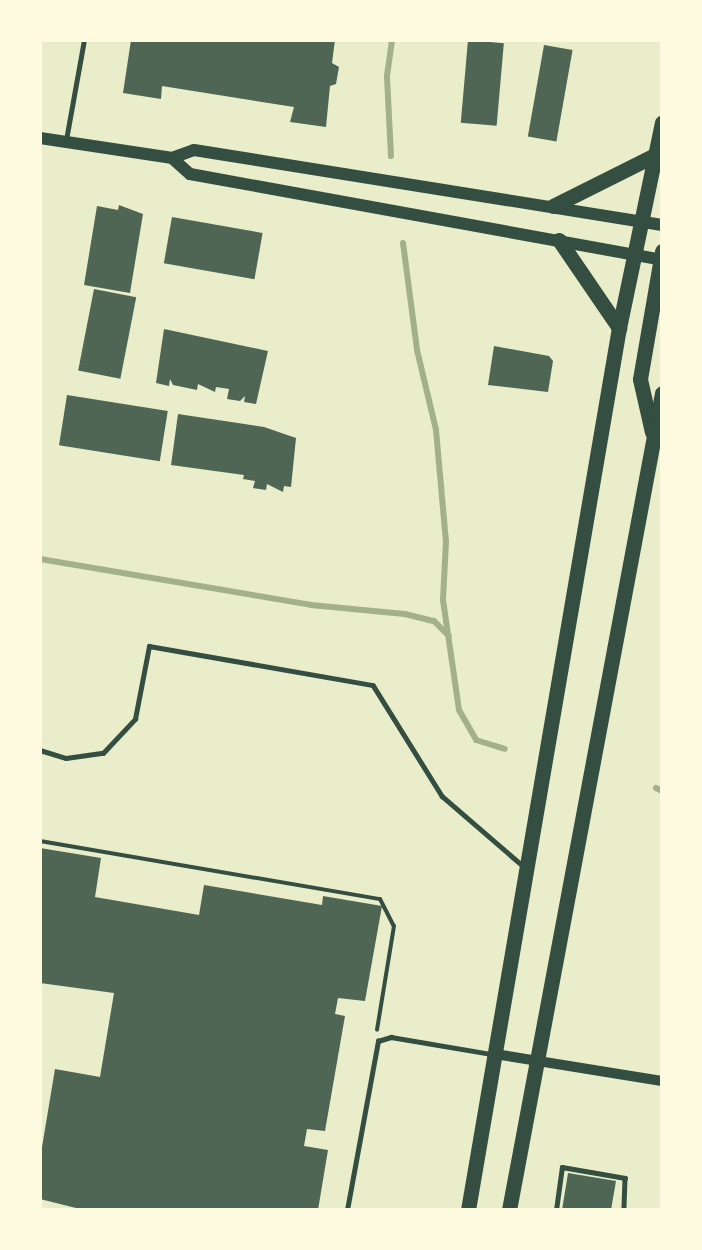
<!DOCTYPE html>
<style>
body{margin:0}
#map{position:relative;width:702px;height:1250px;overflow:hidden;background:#e9edc9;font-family:"Sofia Sans Condensed",sans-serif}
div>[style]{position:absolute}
.stream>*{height:6px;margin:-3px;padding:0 3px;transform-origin:3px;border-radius:3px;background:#a3b18a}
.building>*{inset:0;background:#4f6655;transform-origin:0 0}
.path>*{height:4px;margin:-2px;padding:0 2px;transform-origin:2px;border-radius:2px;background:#344e41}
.service>*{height:4.5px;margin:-2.25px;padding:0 2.25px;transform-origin:2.25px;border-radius:2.25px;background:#344e41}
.tertiary>*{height:10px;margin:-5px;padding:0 5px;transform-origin:5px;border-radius:5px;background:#344e41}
.secondary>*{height:12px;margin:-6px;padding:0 6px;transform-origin:6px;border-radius:6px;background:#344e41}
.primary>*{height:15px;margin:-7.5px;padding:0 7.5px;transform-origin:7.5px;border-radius:7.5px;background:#344e41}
span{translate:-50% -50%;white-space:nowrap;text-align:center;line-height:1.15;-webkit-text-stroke:6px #fefae0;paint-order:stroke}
.frame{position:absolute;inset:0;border:42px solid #fefae0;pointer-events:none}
</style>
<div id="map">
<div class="stream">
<i style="left:391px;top:156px;width:80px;rotate:-92.9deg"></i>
<i style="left:387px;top:76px;width:36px;rotate:-82deg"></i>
<i style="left:403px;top:243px;width:108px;rotate:82.5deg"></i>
<i style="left:417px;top:350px;width:82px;rotate:76.6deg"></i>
<i style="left:436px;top:430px;width:111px;rotate:84.9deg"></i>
<i style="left:446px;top:541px;width:59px;rotate:92.9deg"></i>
<i style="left:443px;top:600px;width:111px;rotate:81.7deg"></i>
<i style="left:459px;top:710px;width:34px;rotate:60deg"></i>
<i style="left:476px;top:740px;width:30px;rotate:17deg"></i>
<i style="left:40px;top:559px;width:275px;rotate:9.6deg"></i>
<i style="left:311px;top:605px;width:94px;rotate:5.5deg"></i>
<i style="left:405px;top:614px;width:30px;rotate:14deg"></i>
<i style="left:434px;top:621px;width:21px;rotate:45deg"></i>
<i style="left:656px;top:788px;width:7px;rotate:27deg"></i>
</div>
<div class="building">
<i style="clip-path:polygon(131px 40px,335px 40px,332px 63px,339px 67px,336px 84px,330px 86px,326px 127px,290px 122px,294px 107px,162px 86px,161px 99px,123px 93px)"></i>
<i style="left:468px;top:40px;width:36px;height:83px;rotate:5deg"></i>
<i style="left:544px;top:45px;width:29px;height:93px;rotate:10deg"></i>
<i style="clip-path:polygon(119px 205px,143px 214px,130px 293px,84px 285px,97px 206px,118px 210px)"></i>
<i style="left:172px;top:217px;width:92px;height:47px;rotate:10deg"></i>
<i style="left:94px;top:289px;width:43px;height:83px;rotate:11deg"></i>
<i style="clip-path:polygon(164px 329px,268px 351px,256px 404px,244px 402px,245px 396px,240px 401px,227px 399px,229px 389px,216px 387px,215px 392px,198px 384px,197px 390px,173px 385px,170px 379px,169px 386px,156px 383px)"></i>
<i style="clip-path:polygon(494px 346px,549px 356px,553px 361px,548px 392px,488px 385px)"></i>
<i style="left:67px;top:395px;width:102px;height:51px;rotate:9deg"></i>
<i style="clip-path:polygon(178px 414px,264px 427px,296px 438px,291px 487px,284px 486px,283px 492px,267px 484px,266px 490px,253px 488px,255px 481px,243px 479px,244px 475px,171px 465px)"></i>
<i style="clip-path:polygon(40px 848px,101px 858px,95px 897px,199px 915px,204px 885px,322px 905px,323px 896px,382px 906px,365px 1001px,338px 998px,335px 1014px,345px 1016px,325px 1131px,307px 1129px,304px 1146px,328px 1150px,318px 1210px,84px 1210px,40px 1199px,40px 1159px,55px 1069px,100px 1077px,114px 993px,40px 983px)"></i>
<i style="clip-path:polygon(568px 1173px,616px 1181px,611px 1210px,562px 1210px)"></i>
</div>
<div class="path">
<i style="left:40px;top:841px;width:345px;rotate:9.7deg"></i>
<i style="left:380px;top:899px;width:30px;rotate:63deg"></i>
<i style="left:394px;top:926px;width:105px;rotate:99.3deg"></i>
<i style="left:40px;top:1086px;width:5px;rotate:90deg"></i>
</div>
<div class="service">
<i style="left:66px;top:140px;width:102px;rotate:-79.8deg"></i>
<i style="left:40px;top:750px;width:27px;rotate:17deg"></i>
<i style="left:66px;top:758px;width:37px;rotate:-8deg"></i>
<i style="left:103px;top:753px;width:47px;rotate:-46.7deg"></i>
<i style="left:135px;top:719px;width:74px;rotate:-79.1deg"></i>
<i style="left:149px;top:646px;width:227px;rotate:9.9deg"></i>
<i style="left:373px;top:685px;width:131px;rotate:58.1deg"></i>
<i style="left:442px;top:796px;width:107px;rotate:40.8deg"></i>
<i style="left:347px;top:1210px;width:172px;rotate:-79.6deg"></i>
<i style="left:378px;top:1041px;width:14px;rotate:-17deg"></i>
<i style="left:391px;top:1037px;width:102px;rotate:9.6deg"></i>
<i style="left:556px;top:1210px;width:43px;rotate:-82.1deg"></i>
<i style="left:562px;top:1167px;width:64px;rotate:9.9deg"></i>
<i style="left:625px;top:1178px;width:32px;rotate:92deg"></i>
</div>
<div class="tertiary">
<i style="left:495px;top:1054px;width:169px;rotate:9.2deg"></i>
</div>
<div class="secondary">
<i style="left:40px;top:138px;width:134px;rotate:8.6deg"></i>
<i style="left:172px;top:158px;width:23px;rotate:-20deg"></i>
<i style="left:194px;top:150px;width:474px;rotate:9.1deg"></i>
<i style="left:172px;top:158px;width:24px;rotate:42deg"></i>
<i style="left:190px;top:174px;width:480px;rotate:10.3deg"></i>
</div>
<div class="primary">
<i style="left:553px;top:206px;width:114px;rotate:-26.6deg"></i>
<i style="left:559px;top:240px;width:107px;rotate:55.7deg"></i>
<i style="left:652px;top:432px;width:54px;rotate:-102.8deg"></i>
<i style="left:640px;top:379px;width:130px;rotate:-80.2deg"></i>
<i style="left:468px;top:1210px;width:895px;rotate:-80.29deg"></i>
<i style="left:619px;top:328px;width:210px;rotate:-78.2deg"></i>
<i style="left:509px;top:1210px;width:831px;rotate:-79.39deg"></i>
</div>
<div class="frame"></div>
</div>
